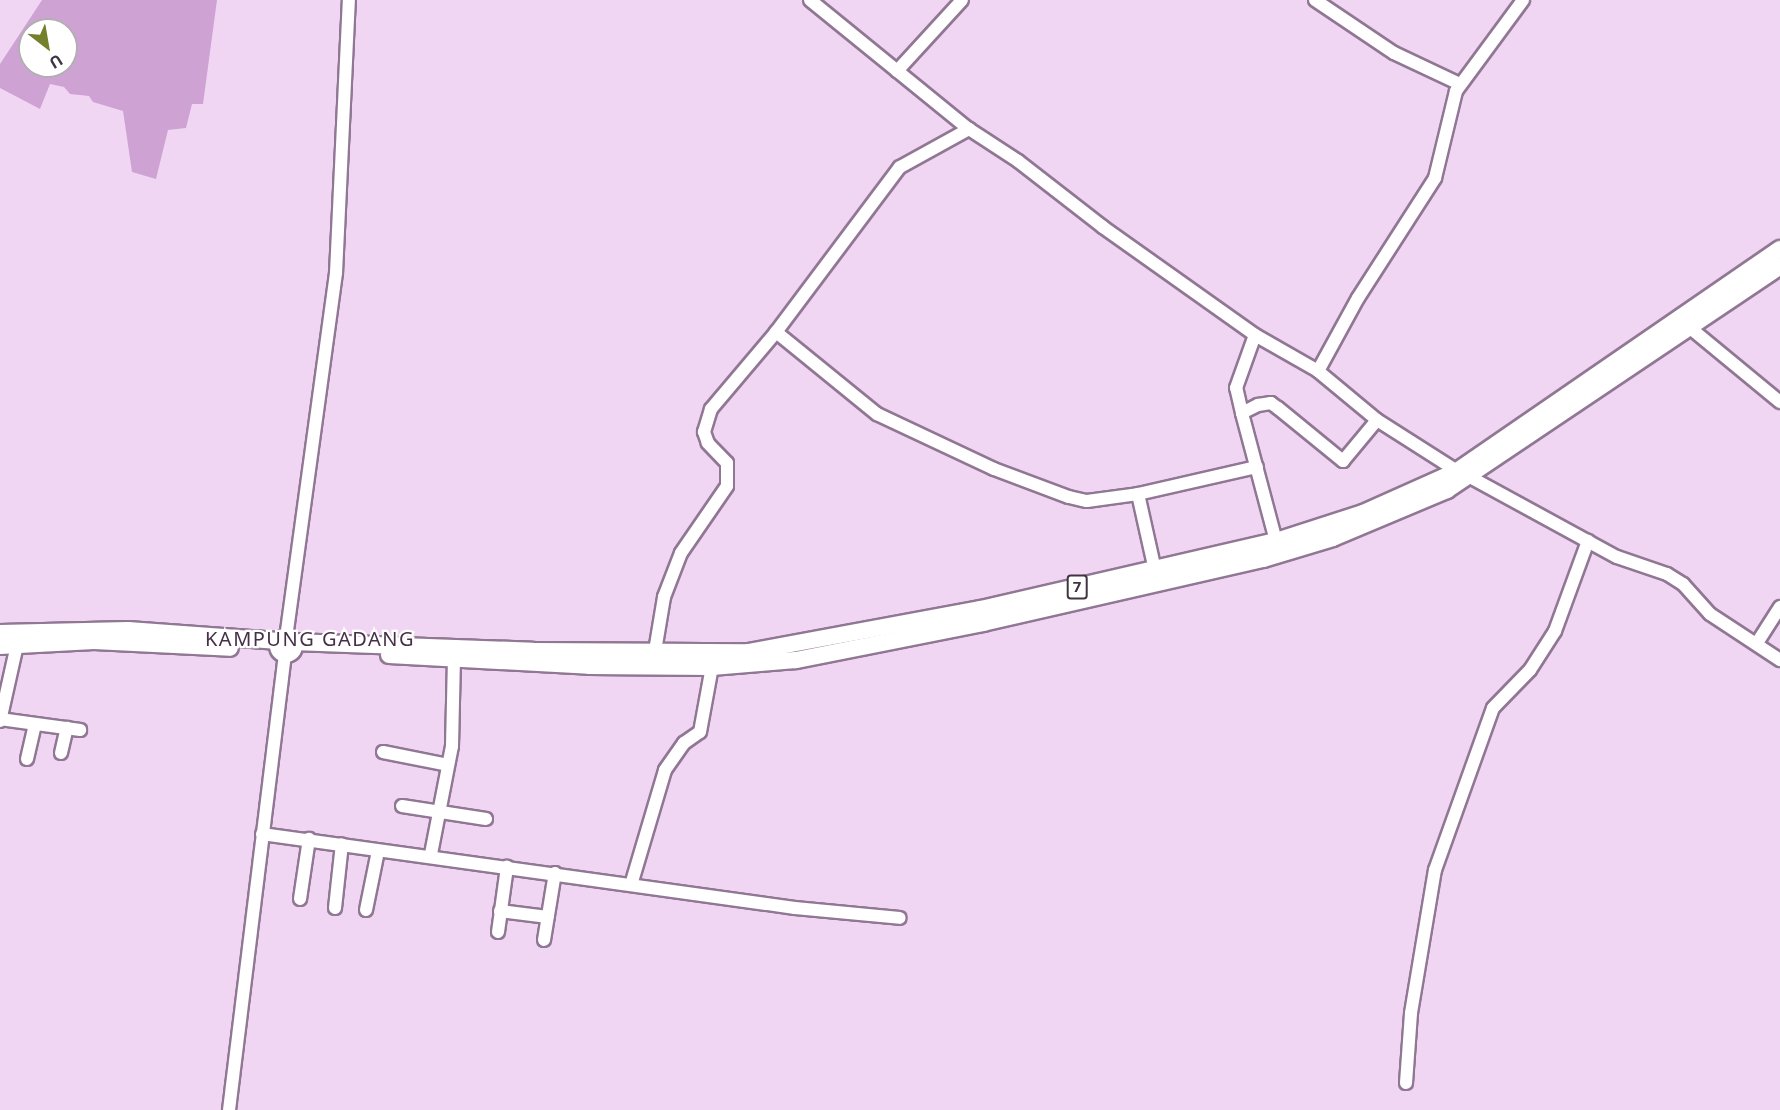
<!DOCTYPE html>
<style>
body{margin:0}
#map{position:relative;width:1780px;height:1110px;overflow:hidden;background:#f1d6f4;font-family:"Noto Sans",sans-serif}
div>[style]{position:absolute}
.green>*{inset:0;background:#cea3d4}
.roads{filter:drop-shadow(2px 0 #907793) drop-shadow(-2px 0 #907793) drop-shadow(0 2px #907793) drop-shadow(0 -2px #907793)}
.minor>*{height:12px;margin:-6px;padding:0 6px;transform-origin:6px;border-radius:6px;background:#fff}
.highway>*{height:16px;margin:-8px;padding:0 8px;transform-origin:8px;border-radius:8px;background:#fff}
.highway>.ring{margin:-8px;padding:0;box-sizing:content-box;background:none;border:16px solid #fff;border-radius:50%}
span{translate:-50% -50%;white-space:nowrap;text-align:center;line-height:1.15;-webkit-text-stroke:4.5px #fff;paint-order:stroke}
.shield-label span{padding:2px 4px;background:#fff;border:2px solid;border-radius:4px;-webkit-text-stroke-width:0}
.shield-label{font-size:15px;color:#403541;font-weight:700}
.quarter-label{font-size:20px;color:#453048;letter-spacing:1.5px}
.north{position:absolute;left:18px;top:18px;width:60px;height:60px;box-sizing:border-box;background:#fff;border:2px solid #b3aeb3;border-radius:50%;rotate:149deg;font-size:16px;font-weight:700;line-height:24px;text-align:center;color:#403541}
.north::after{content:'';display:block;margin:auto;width:21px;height:27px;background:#75802d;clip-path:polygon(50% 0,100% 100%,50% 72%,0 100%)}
</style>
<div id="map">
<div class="green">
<i style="clip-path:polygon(evenodd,42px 0,217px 0,203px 104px,192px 104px,186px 128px,168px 130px,156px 179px,132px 172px,123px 111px,93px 102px,89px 96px,70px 94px,64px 87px,50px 84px,40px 109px,0 88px,0 64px,42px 0,30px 30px,66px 30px,66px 66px,30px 66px,30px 30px)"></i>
</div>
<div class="roads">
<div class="minor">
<i style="left:810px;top:0;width:205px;rotate:39.1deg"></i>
<i style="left:969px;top:129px;width:59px;rotate:33.1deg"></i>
<i style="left:1018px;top:161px;width:108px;rotate:37.8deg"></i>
<i style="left:1103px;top:227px;width:186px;rotate:35.4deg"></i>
<i style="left:1255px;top:335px;width:73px;rotate:29.7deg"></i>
<i style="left:1315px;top:0;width:95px;rotate:33.9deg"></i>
<i style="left:1394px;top:53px;width:73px;rotate:25.2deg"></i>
<i style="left:897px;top:71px;width:96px;rotate:-47.5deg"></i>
<i style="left:1689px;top:327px;width:118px;rotate:39.5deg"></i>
<i style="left:776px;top:332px;width:130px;rotate:39.1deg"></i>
<i style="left:877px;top:414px;width:129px;rotate:25.2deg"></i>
<i style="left:994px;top:469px;width:80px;rotate:20.5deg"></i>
<i style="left:1069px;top:497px;width:18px;rotate:13deg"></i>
<i style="left:1087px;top:501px;width:51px;rotate:-7.8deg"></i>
<i style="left:1138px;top:494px;width:122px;rotate:-12.8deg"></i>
<i style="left:1242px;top:413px;width:26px;rotate:-103deg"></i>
<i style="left:1236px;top:388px;width:56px;rotate:-70.3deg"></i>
<i style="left:1377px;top:420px;width:77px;rotate:-140.3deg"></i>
<i style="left:1318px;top:371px;width:83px;rotate:-61.3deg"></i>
<i style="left:1358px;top:298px;width:143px;rotate:-57.3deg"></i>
<i style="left:1435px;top:178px;width:89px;rotate:-76.4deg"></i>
<i style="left:1456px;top:91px;width:113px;rotate:-53.6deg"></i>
<i style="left:1470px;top:477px;width:167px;rotate:28.6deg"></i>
<i style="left:1617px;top:557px;width:53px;rotate:18.8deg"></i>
<i style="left:1667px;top:574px;width:19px;rotate:32deg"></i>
<i style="left:1683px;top:584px;width:40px;rotate:48deg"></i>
<i style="left:1710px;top:614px;width:84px;rotate:33.3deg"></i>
<i style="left:1138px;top:494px;width:78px;rotate:77.4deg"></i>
<i style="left:1276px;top:541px;width:132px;rotate:-104.9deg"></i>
<i style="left:1242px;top:413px;width:18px;rotate:-27deg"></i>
<i style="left:1258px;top:405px;width:13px;rotate:-9deg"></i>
<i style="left:1271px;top:403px;width:9px;rotate:36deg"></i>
<i style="left:1278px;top:408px;width:84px;rotate:39.2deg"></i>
<i style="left:1343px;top:461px;width:53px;rotate:-50.3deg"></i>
<i style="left:1377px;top:420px;width:95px;rotate:32.5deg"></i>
<i style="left:286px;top:638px;width:368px;rotate:-82.2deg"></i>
<i style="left:336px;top:273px;width:273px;rotate:-87.3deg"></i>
<i style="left:1757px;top:643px;width:43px;rotate:-57.4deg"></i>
<i style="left:655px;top:651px;width:55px;rotate:-80.5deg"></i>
<i style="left:664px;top:597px;width:47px;rotate:-68.9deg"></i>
<i style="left:681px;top:553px;width:81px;rotate:-55.5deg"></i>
<i style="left:727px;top:486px;width:23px;rotate:-90deg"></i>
<i style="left:727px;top:463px;width:28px;rotate:-134deg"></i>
<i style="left:708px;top:443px;width:12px;rotate:-110deg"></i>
<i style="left:704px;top:432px;width:24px;rotate:-73deg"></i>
<i style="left:711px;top:409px;width:101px;rotate:-49.8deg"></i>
<i style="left:776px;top:332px;width:206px;rotate:-53.1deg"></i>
<i style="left:900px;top:167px;width:79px;rotate:-28.8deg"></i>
<i style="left:0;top:719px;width:81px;rotate:7.8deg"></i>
<i style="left:0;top:721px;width:78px;rotate:-77.4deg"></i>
<i style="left:383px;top:752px;width:66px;rotate:11.3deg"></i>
<i style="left:61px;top:753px;width:26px;rotate:-77deg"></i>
<i style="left:27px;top:759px;width:36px;rotate:-77deg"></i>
<i style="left:402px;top:806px;width:85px;rotate:8.8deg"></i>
<i style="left:262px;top:834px;width:538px;rotate:7.9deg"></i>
<i style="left:795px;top:908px;width:105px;rotate:5.4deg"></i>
<i style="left:431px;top:854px;width:110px;rotate:-79deg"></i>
<i style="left:452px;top:746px;width:87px;rotate:-88.7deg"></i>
<i style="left:631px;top:885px;width:120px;rotate:-73.5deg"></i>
<i style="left:665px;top:770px;width:33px;rotate:-55deg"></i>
<i style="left:684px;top:743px;width:19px;rotate:-35deg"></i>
<i style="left:700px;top:732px;width:72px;rotate:-79.6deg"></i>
<i style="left:300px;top:899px;width:61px;rotate:-81.5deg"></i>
<i style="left:335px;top:908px;width:64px;rotate:-83.8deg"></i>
<i style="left:366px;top:910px;width:60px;rotate:-78.5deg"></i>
<i style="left:500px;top:911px;width:48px;rotate:7.1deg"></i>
<i style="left:498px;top:932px;width:66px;rotate:-82.1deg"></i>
<i style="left:544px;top:940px;width:68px;rotate:-80.7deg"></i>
<i style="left:1406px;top:1083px;width:70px;rotate:-85.9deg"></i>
<i style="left:1411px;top:1013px;width:145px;rotate:-80.5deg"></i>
<i style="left:1435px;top:870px;width:172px;rotate:-70.3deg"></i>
<i style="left:1493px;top:708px;width:53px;rotate:-45.8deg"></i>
<i style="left:1530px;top:670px;width:46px;rotate:-57.3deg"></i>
<i style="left:1555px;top:631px;width:96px;rotate:-69.9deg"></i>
<i style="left:229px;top:1110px;width:460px;rotate:-83deg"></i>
</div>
<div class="highway">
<i style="left:0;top:633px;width:128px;rotate:-1.3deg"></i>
<i style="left:128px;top:630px;width:151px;rotate:4.2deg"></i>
<i class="ring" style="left:278px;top:638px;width:0;height:0"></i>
<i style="left:293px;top:642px;width:240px;rotate:2.1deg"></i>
<i style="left:533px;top:651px;width:215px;rotate:0.3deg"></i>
<i style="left:748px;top:652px;width:237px;rotate:-10.5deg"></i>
<i style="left:981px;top:609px;width:303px;rotate:-13deg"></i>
<i style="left:1276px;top:541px;width:91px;rotate:-17.8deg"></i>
<i style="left:1363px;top:513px;width:103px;rotate:-24.1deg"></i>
<i style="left:1457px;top:471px;width:392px;rotate:-34.5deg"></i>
<i style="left:0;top:646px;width:94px;rotate:-3deg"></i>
<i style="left:94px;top:641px;width:136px;rotate:2.9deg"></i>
<i style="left:389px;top:655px;width:200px;rotate:3.1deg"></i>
<i style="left:589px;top:666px;width:123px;rotate:0.5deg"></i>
<i style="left:712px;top:667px;width:84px;rotate:-4.8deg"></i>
<i style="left:796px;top:660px;width:191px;rotate:-11.2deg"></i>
<i style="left:983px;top:623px;width:287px;rotate:-12.9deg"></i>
<i style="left:1263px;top:559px;width:73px;rotate:-16.7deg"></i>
<i style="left:1333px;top:538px;width:124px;rotate:-22.8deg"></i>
<i style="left:1447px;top:490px;width:401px;rotate:-33.9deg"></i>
</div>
</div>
<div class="shield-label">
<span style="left:1077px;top:587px">7</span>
</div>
<div class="quarter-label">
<span style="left:310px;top:638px">KAMPUNG GADANG</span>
</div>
<div class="north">U</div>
</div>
